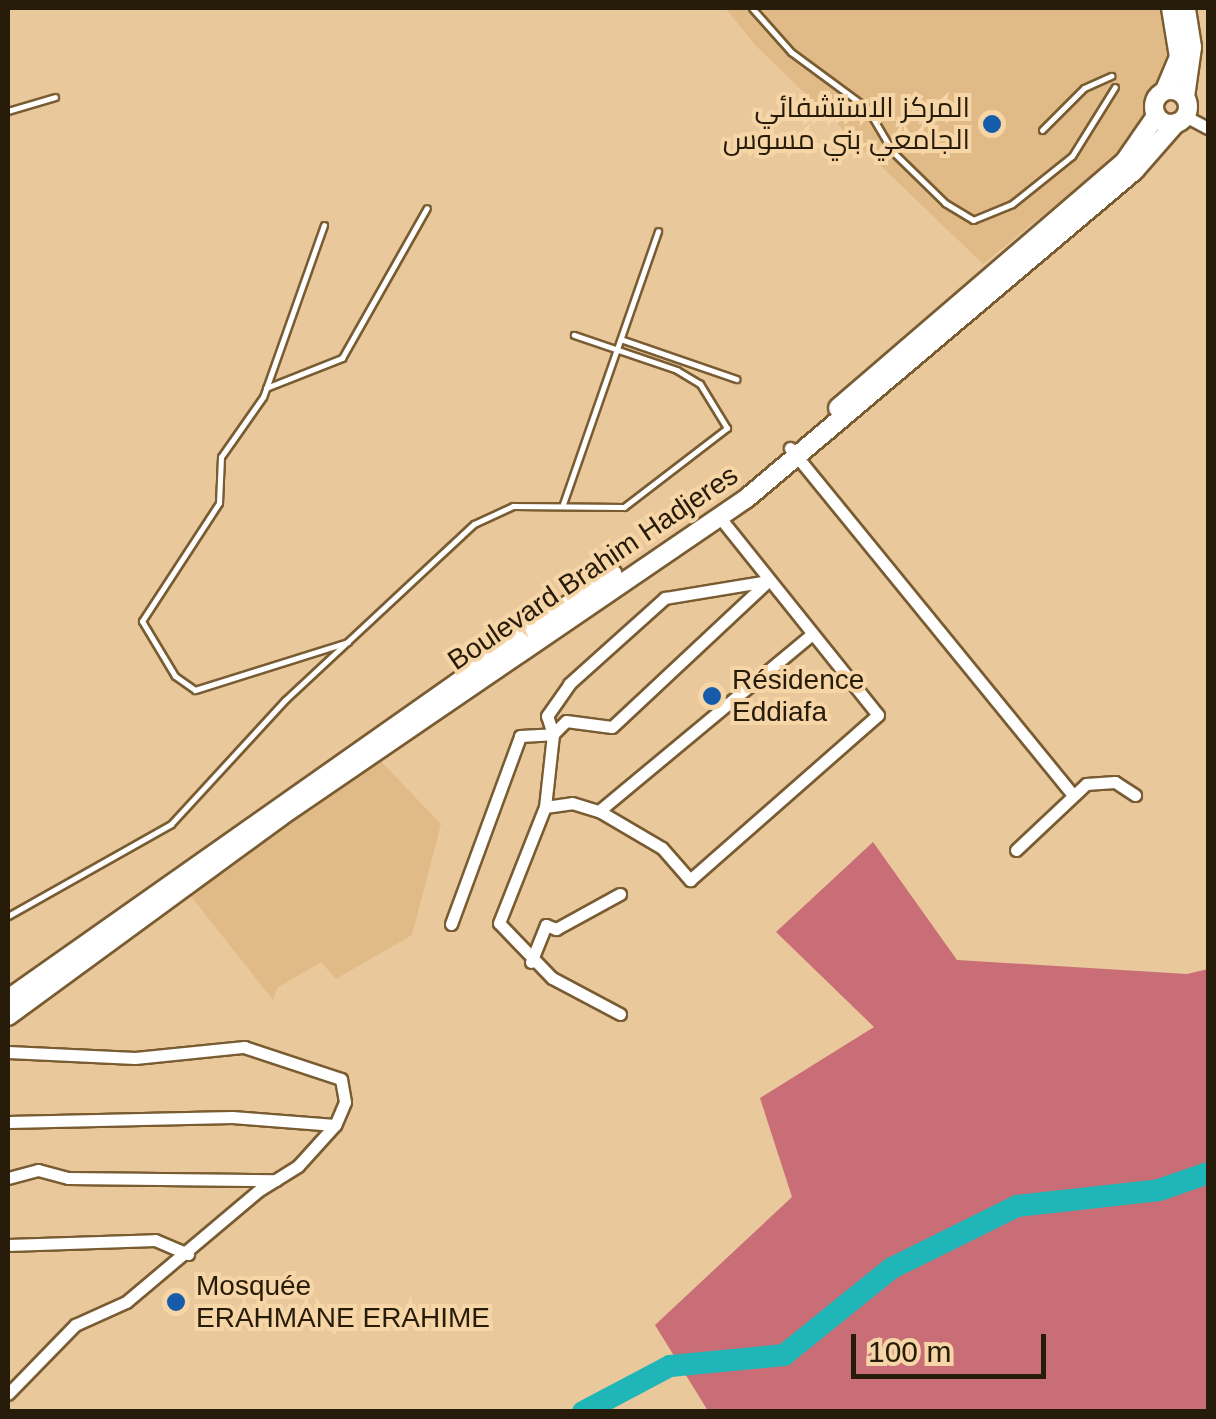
<!DOCTYPE html>
<meta charset="utf-8">
<style>
body{margin:0}
#map{position:relative;width:1216px;height:1419px;overflow:hidden;background:#e9c89b;font-family:Arial,Cairo,sans-serif}
div>[style]{position:absolute}
.built>*{inset:0;background:#e0bb87}
.forest>*{inset:0;background:#c96e76}
.river>*{height:22px;margin:-11px;padding:0 11px;transform-origin:11px;border-radius:11px;background:#20b6b7}
.roads{filter:drop-shadow(2px 0 #795c32) drop-shadow(-2px 0 #795c32) drop-shadow(0 2px #795c32) drop-shadow(0 -2px #795c32)}
.lane>*{height:5px;margin:-2.5px;padding:0 2.5px;transform-origin:2.5px;border-radius:2.5px;background:#fff}
.street>*{height:11px;margin:-5.5px;padding:0 5.5px;transform-origin:5.5px;border-radius:5.5px;background:#fff}
.primary>*{height:18px;margin:-9px;padding:0 9px;transform-origin:9px;border-radius:9px;background:#fff}
.primary>.ring{margin:-9px;padding:0;box-sizing:content-box;background:none;border:18px solid #fff;border-radius:50%}
.dots>*{width:28px;height:28px;translate:-50% -50%;box-sizing:border-box;border:5px solid #f6d5a7;border-radius:50%}
span{translate:-50% -50%;white-space:nowrap;text-align:center;line-height:1.15;-webkit-text-stroke:8px #f6d5a7;paint-order:stroke}
.poi-label{font-size:28px;color:#271b09}
.right{translate:-100% -50%;text-align:right}
.left{translate:0 -50%;text-align:left}
.street-label{font-size:28px;color:#271b09}
.frame{position:absolute;inset:0;border:10px solid #271b09;pointer-events:none}
.scale{position:absolute;left:851px;top:1334px;width:195px;height:45px;box-sizing:border-box;border:5px solid #271b09;border-top:0;padding-left:12px;font-size:30px;line-height:35px;white-space:nowrap;color:#271b09;-webkit-text-stroke:8px #f6d5a7;paint-order:stroke}
</style>
<div id="map">
<div class="built">
<i style="clip-path:polygon(725px 8px,1166px 8px,1170px 50px,1158px 103px,1129px 145px,983px 264px,757px 47px)"></i>
<i style="clip-path:polygon(371px 751px,441px 824px,412px 935px,336px 979px,321px 962px,277px 988px,273px 1000px,186px 890px)"></i>
</div>
<div class="forest">
<i style="clip-path:polygon(873px 842px,957px 960px,1187px 974px,1208px 969px,1208px 1411px,708px 1411px,655px 1325px,792px 1197px,760px 1098px,874px 1027px,776px 932px)"></i>
</div>
<div class="river">
<i style="left:583px;top:1412px;width:98px;rotate:-27.9deg"></i>
<i style="left:670px;top:1366px;width:115px;rotate:-5.5deg"></i>
<i style="left:784px;top:1355px;width:139px;rotate:-38.9deg"></i>
<i style="left:892px;top:1268px;width:140px;rotate:-26.4deg"></i>
<i style="left:1017px;top:1206px;width:143px;rotate:-6.4deg"></i>
<i style="left:1159px;top:1190px;width:52px;rotate:-19.1deg"></i>
</div>
<div class="roads">
<div class="lane">
<i style="left:752px;top:8px;width:59px;rotate:48.4deg"></i>
<i style="left:791px;top:52px;width:94px;rotate:36.4deg"></i>
<i style="left:867px;top:108px;width:51px;rotate:59.4deg"></i>
<i style="left:893px;top:152px;width:73px;rotate:44.4deg"></i>
<i style="left:945px;top:203px;width:33px;rotate:31deg"></i>
<i style="left:973px;top:220px;width:42px;rotate:-22.3deg"></i>
<i style="left:1012px;top:204px;width:77px;rotate:-38.7deg"></i>
<i style="left:1072px;top:156px;width:81px;rotate:-58.1deg"></i>
<i style="left:8px;top:111px;width:49px;rotate:-16.6deg"></i>
<i style="left:1042px;top:130px;width:59px;rotate:-45deg"></i>
<i style="left:1084px;top:88px;width:30px;rotate:-24deg"></i>
<i style="left:324px;top:225px;width:182px;rotate:109.5deg"></i>
<i style="left:263px;top:397px;width:73px;rotate:125deg"></i>
<i style="left:221px;top:457px;width:46px;rotate:92.5deg"></i>
<i style="left:219px;top:503px;width:141px;rotate:123.1deg"></i>
<i style="left:142px;top:621px;width:64px;rotate:59deg"></i>
<i style="left:175px;top:676px;width:24px;rotate:35deg"></i>
<i style="left:195px;top:690px;width:160px;rotate:-17.4deg"></i>
<i style="left:623px;top:340px;width:120px;rotate:19deg"></i>
<i style="left:266px;top:388px;width:82px;rotate:-21.5deg"></i>
<i style="left:342px;top:358px;width:172px;rotate:-60.5deg"></i>
<i style="left:563px;top:504px;width:289px;rotate:-70.8deg"></i>
<i style="left:8px;top:916px;width:187px;rotate:-29.4deg"></i>
<i style="left:171px;top:824px;width:168px;rotate:-47.4deg"></i>
<i style="left:285px;top:700px;width:258px;rotate:-43deg"></i>
<i style="left:474px;top:524px;width:43px;rotate:-24.8deg"></i>
<i style="left:513px;top:506px;width:111px;rotate:0.5deg"></i>
<i style="left:624px;top:507px;width:130px;rotate:-37.5deg"></i>
<i style="left:727px;top:428px;width:52px;rotate:-121.5deg"></i>
<i style="left:700px;top:384px;width:27px;rotate:-149deg"></i>
<i style="left:677px;top:370px;width:109px;rotate:-161.2deg"></i>
</div>
<div class="street">
<i style="left:1185px;top:116px;width:26px;rotate:28deg"></i>
<i style="left:790px;top:448px;width:448px;rotate:50.8deg"></i>
<i style="left:545px;top:807px;width:73px;rotate:-83.7deg"></i>
<i style="left:553px;top:734px;width:18px;rotate:-45deg"></i>
<i style="left:566px;top:721px;width:46px;rotate:7.4deg"></i>
<i style="left:612px;top:727px;width:209px;rotate:-43.1deg"></i>
<i style="left:599px;top:811px;width:277px;rotate:-39.7deg"></i>
<i style="left:1016px;top:850px;width:96px;rotate:-43.3deg"></i>
<i style="left:1086px;top:784px;width:29px;rotate:-4deg"></i>
<i style="left:1115px;top:782px;width:24px;rotate:33deg"></i>
<i style="left:451px;top:924px;width:200px;rotate:-69.8deg"></i>
<i style="left:520px;top:736px;width:33px;rotate:-3deg"></i>
<i style="left:553px;top:734px;width:19px;rotate:-108deg"></i>
<i style="left:547px;top:716px;width:39px;rotate:-55deg"></i>
<i style="left:569px;top:684px;width:129px;rotate:-41.9deg"></i>
<i style="left:665px;top:598px;width:104px;rotate:-9.4deg"></i>
<i style="left:531px;top:962px;width:40px;rotate:-68deg"></i>
<i style="left:546px;top:925px;width:11px;rotate:22deg"></i>
<i style="left:556px;top:929px;width:73px;rotate:-28.7deg"></i>
<i style="left:620px;top:1014px;width:77px;rotate:-152.1deg"></i>
<i style="left:552px;top:978px;width:76px;rotate:-133.9deg"></i>
<i style="left:499px;top:923px;width:125px;rotate:-68.4deg"></i>
<i style="left:545px;top:807px;width:27px;rotate:-8deg"></i>
<i style="left:572px;top:803px;width:28px;rotate:17deg"></i>
<i style="left:599px;top:811px;width:73px;rotate:30.4deg"></i>
<i style="left:662px;top:848px;width:43px;rotate:48.8deg"></i>
<i style="left:690px;top:880px;width:250px;rotate:-41.3deg"></i>
<i style="left:878px;top:715px;width:253px;rotate:-128.7deg"></i>
<i style="left:8px;top:1052px;width:127px;rotate:2.7deg"></i>
<i style="left:135px;top:1058px;width:110px;rotate:-5.8deg"></i>
<i style="left:244px;top:1047px;width:102px;rotate:18.3deg"></i>
<i style="left:341px;top:1079px;width:23px;rotate:80deg"></i>
<i style="left:345px;top:1102px;width:25px;rotate:113deg"></i>
<i style="left:335px;top:1125px;width:55px;rotate:132.1deg"></i>
<i style="left:298px;top:1166px;width:47px;rotate:148deg"></i>
<i style="left:258px;top:1191px;width:172px;rotate:139.9deg"></i>
<i style="left:126px;top:1302px;width:56px;rotate:155.7deg"></i>
<i style="left:75px;top:1325px;width:96px;rotate:134.2deg"></i>
<i style="left:8px;top:1122px;width:224px;rotate:-1.3deg"></i>
<i style="left:232px;top:1117px;width:103px;rotate:4.4deg"></i>
<i style="left:8px;top:1178px;width:31px;rotate:-15deg"></i>
<i style="left:38px;top:1170px;width:31px;rotate:15deg"></i>
<i style="left:68px;top:1178px;width:208px;rotate:0.6deg"></i>
<i style="left:8px;top:1245px;width:147px;rotate:-1.9deg"></i>
<i style="left:155px;top:1240px;width:36px;rotate:23deg"></i>
</div>
<div class="primary">
<i style="left:1165px;top:90px;width:36px;rotate:-67deg"></i>
<i style="left:1179px;top:57px;width:50px;rotate:-99.3deg"></i>
<i class="ring" style="left:1154px;top:90px;width:16px;height:16px"></i>
<i style="left:1185px;top:97px;width:50px;rotate:-82deg"></i>
<i style="left:1192px;top:47px;width:39px;rotate:-99deg"></i>
<i style="left:838px;top:408px;width:379px;rotate:-40.7deg"></i>
<i style="left:1125px;top:161px;width:55px;rotate:-55.4deg"></i>
<i style="left:8px;top:999px;width:739px;rotate:-35.13deg"></i>
<i style="left:8px;top:1016px;width:338px;rotate:-36.2deg"></i>
<i style="left:281px;top:816px;width:564px;rotate:-34.31deg"></i>
<i style="left:747px;top:498px;width:507px;rotate:-40.2deg"></i>
<i style="left:1134px;top:171px;width:64px;rotate:-48.8deg"></i>
</div>
</div>
<div class="dots">
<i style="left:992px;top:124px;background:#165cab"></i>
<i style="left:712px;top:696px;background:#165cab"></i>
<i style="left:176px;top:1302px;background:#165cab"></i>
</div>
<div class="poi-label">
<span class="right" style="left:970px;top:124px">المركز الاستشفائي<br>الجامعي بني مسوس</span>
<span class="left" style="left:732px;top:696px">Résidence<br>Eddiafa</span>
<span class="left" style="left:196px;top:1302px">Mosquée<br>ERAHMANE ERAHIME</span>
</div>
<div class="street-label">
<span style="left:593px;top:568px;rotate:-34deg">Boulevard Brahim Hadjeres</span>
</div>
<div class="frame"></div>
<div class="scale">100 m</div>
</div>
